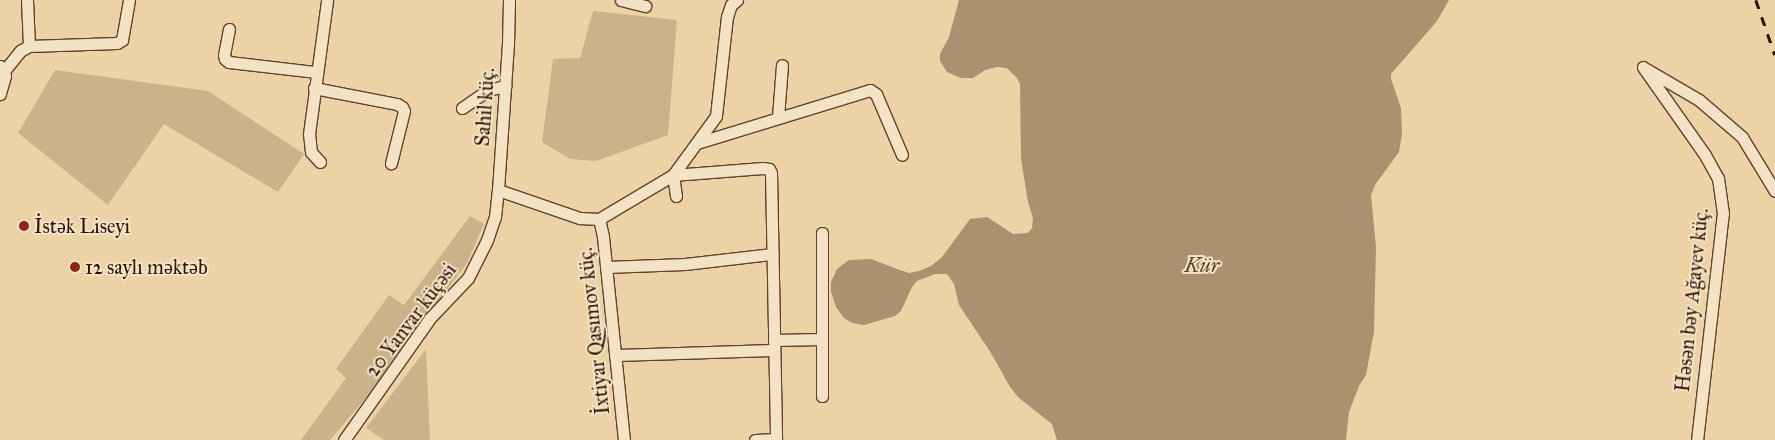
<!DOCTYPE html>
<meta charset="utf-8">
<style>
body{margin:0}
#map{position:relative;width:1775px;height:440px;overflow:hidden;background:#ecd2a5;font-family:"IM FELL Great Primer",serif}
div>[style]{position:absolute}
.green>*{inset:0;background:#ccb28a}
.water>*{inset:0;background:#ab916f}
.roads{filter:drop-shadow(1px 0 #5e432e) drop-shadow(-1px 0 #5e432e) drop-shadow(0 1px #5e432e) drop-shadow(0 -1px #5e432e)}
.minor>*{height:11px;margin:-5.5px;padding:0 5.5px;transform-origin:5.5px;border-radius:5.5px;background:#f3e2c4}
.rail>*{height:2.5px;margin-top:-1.25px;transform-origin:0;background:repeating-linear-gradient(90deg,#2e1307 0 9px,transparent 0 18px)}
.dots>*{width:14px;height:14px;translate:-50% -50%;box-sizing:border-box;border:2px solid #f3e2c4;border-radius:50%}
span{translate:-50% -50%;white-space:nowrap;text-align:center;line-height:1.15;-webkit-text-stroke:4px #f3e2c4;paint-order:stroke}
.street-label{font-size:20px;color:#2e1307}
.poi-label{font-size:20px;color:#2e1307}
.left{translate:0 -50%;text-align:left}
.water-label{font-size:21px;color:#604531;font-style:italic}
</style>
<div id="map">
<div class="green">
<i style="clip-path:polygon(593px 11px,677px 20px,668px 135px,596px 161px,570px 159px,542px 142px,553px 59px,580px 58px)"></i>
<i style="clip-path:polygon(55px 70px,208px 91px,304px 154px,278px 192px,164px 124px,108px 205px,18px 133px)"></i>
<i style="clip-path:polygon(470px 216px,484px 224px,467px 263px,373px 389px,330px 440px,301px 440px,346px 378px,336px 369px,389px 295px,404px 305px)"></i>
<i style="clip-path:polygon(426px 349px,430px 440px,384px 440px,366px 428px)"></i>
</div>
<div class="water">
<i style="clip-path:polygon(959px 0,1449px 0,1437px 21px,1391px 74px,1391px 79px,1401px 108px,1402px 134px,1399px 152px,1375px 185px,1371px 195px,1376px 247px,1374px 332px,1366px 375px,1359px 386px,1349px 412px,1346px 440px,1057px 440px,1052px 424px,1019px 398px,1010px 387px,991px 353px,959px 305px,954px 284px,947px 274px,935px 274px,917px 281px,912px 287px,901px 311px,895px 316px,864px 325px,852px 323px,844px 318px,836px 307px,831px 292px,831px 282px,837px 269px,849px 260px,871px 259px,897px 269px,909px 273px,919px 271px,931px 266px,942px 257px,970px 219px,987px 217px,1013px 234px,1028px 233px,1032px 228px,1033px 218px,1028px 202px,1021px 159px,1020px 84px,1017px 78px,1007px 68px,997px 67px,985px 70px,973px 78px,961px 78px,947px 72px,940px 61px,940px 54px,949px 37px)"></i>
</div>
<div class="roads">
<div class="minor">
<i style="left:621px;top:0;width:25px;rotate:14deg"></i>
<i style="left:229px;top:29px;width:26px;rotate:101deg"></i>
<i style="left:224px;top:55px;width:4px;rotate:76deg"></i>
<i style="left:225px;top:59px;width:5px;rotate:37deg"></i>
<i style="left:229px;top:62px;width:88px;rotate:6.6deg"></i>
<i style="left:29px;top:46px;width:88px;rotate:-2deg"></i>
<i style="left:117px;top:43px;width:6px;rotate:-31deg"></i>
<i style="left:122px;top:40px;width:41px;rotate:-80.1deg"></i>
<i style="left:0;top:66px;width:11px;rotate:63deg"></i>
<i style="left:5px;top:76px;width:19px;rotate:106deg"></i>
<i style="left:1643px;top:67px;width:108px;rotate:54.8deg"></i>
<i style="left:1705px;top:155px;width:26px;rotate:61deg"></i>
<i style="left:1718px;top:178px;width:35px;rotate:82deg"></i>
<i style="left:1723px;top:213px;width:17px;rotate:97deg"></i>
<i style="left:1721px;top:230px;width:211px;rotate:96.5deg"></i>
<i style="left:1646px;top:69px;width:61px;rotate:30.3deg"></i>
<i style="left:1699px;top:100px;width:57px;rotate:40.7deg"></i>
<i style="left:1742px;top:137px;width:63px;rotate:58.6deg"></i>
<i style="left:4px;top:71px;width:26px;rotate:-51deg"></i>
<i style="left:20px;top:51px;width:10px;rotate:-29deg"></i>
<i style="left:29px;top:46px;width:46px;rotate:-92.5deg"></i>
<i style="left:314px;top:88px;width:85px;rotate:10.9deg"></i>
<i style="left:397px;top:104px;width:6px;rotate:31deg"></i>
<i style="left:402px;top:107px;width:4px;rotate:63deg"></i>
<i style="left:404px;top:111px;width:54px;rotate:104deg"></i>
<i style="left:462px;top:108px;width:32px;rotate:-35deg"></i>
<i style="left:488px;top:90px;width:18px;rotate:-13deg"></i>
<i style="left:778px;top:117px;width:52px;rotate:-85.6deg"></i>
<i style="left:697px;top:143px;width:181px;rotate:-17deg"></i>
<i style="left:870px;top:90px;width:7px;rotate:34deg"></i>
<i style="left:876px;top:94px;width:66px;rotate:66.9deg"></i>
<i style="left:320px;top:162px;width:13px;rotate:-132deg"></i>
<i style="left:311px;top:152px;width:18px;rotate:-96deg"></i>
<i style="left:309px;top:134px;width:135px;rotate:-82.3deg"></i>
<i style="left:498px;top:190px;width:87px;rotate:18.9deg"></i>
<i style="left:580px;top:218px;width:19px;rotate:3deg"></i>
<i style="left:599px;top:219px;width:86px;rotate:-30.7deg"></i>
<i style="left:673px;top:175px;width:73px;rotate:-53.9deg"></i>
<i style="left:716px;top:116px;width:100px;rotate:-83.7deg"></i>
<i style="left:727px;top:17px;width:13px;rotate:-72deg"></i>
<i style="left:731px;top:5px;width:8px;rotate:-40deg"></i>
<i style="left:676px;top:196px;width:21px;rotate:-98deg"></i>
<i style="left:673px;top:175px;width:90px;rotate:-4.4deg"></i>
<i style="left:763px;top:168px;width:6px;rotate:9deg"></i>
<i style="left:769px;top:169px;width:4px;rotate:63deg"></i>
<i style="left:771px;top:173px;width:267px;rotate:88.9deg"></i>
<i style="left:599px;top:219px;width:18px;rotate:77deg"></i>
<i style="left:603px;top:237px;width:204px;rotate:84.1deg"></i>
<i style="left:822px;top:233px;width:163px;rotate:90deg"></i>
<i style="left:606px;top:267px;width:79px;rotate:-2.2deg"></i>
<i style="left:685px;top:264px;width:88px;rotate:-6.6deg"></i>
<i style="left:774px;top:340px;width:48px;rotate:-1.2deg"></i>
<i style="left:615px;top:355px;width:159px;rotate:-1.8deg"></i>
<i style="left:344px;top:440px;width:149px;rotate:-54.8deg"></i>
<i style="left:430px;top:318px;width:55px;rotate:-46.5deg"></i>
<i style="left:468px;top:278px;width:42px;rotate:-63.4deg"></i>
<i style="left:487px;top:240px;width:24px;rotate:-71deg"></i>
<i style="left:495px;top:217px;width:27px;rotate:-84deg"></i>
<i style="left:498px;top:190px;width:146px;rotate:-86.1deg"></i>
<i style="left:508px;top:44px;width:44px;rotate:-88.7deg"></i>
<i style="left:755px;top:440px;width:21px;rotate:-3deg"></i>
</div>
</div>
<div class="rail">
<i style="left:1756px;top:0;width:58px;rotate:70.9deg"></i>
</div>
<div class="dots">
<i style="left:24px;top:226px;background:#8f2418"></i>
<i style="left:75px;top:267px;background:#8f2418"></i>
</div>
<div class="street-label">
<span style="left:485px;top:107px;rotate:-86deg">Sahil küç.</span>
<span style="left:1692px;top:300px;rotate:-84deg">Həsən bəy Ağayev küç.</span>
<span style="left:411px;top:320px;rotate:-53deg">20 Yanvar küçəsi</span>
<span style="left:594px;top:331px;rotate:-96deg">İxtiyar Qasımov küç.</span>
</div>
<div class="poi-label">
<span class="left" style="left:34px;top:226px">İstək Liseyi</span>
<span class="left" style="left:85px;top:267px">12 saylı məktəb</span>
</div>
<div class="water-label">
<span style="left:1202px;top:265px">Kür</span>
</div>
</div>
